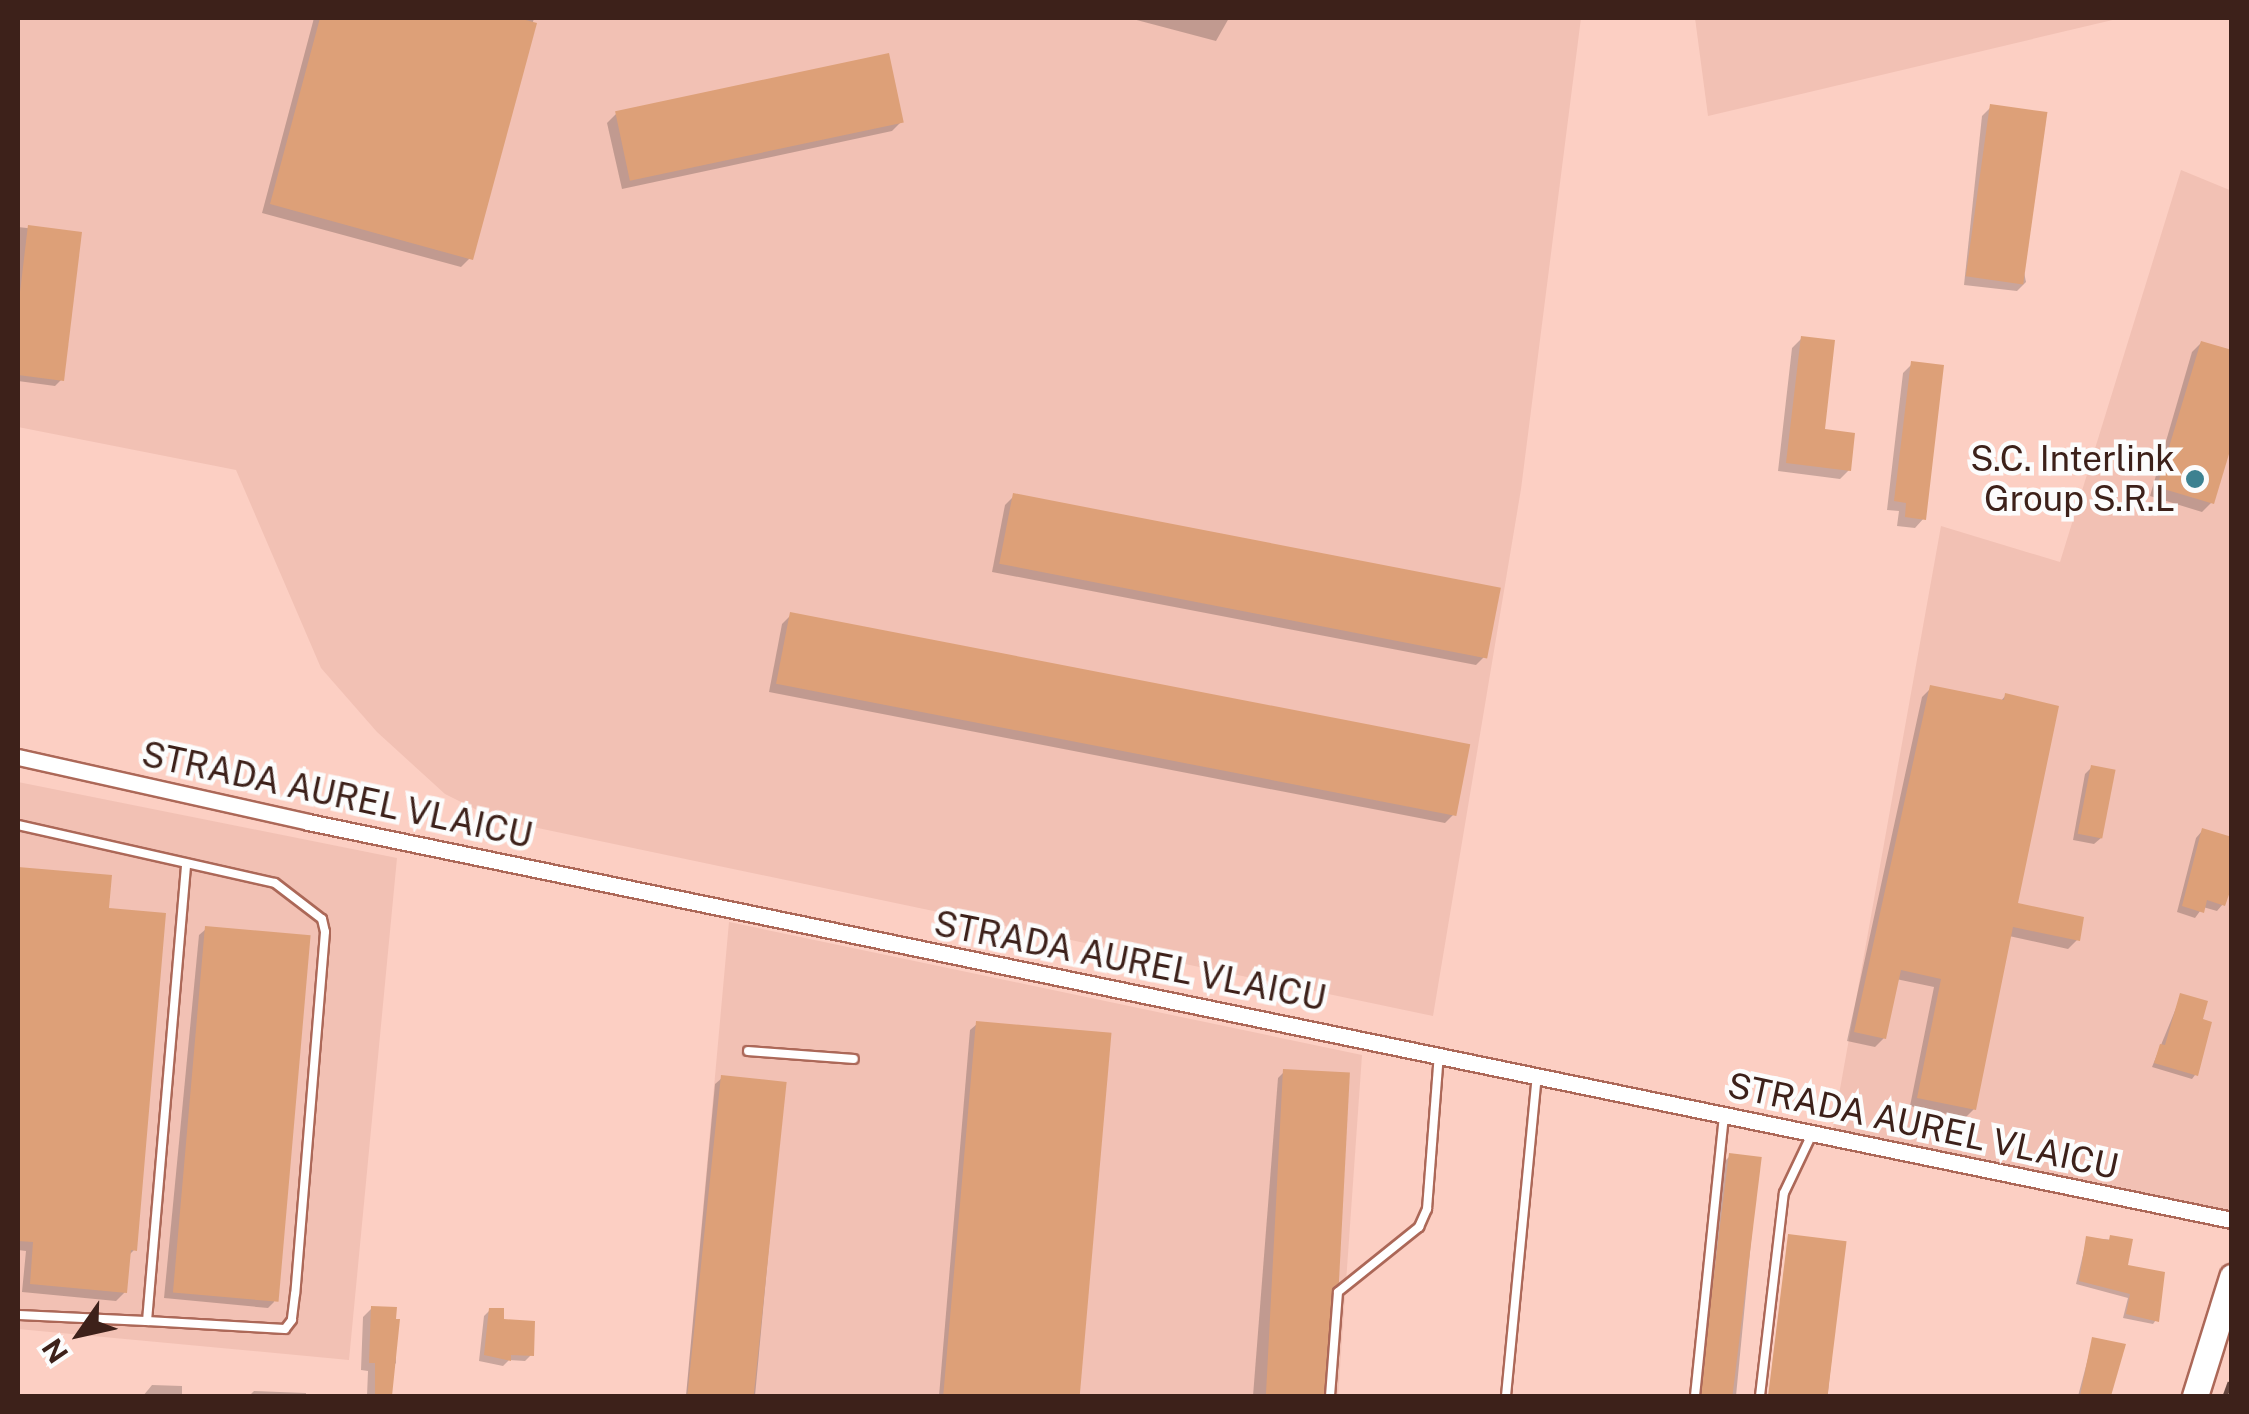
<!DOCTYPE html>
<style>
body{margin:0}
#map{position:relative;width:2249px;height:1414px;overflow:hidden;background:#fccfc3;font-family:"Public Sans",sans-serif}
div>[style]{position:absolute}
.built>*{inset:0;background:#f2c1b4}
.shadow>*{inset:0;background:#0003;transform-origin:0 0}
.building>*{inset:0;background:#dda078;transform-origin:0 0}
.roads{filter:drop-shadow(2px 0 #ac6858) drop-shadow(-2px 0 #ac6858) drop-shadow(0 2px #ac6858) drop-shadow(0 -2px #ac6858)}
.lane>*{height:8px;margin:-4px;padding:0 4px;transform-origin:4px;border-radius:4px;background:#fff}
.street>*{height:15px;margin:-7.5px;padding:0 7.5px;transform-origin:7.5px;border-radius:7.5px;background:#fff}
.primary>*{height:25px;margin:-12.5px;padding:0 12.5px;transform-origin:12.5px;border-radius:12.5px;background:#fff}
.rail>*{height:5px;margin-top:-2.5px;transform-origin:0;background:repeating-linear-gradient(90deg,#65463e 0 15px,transparent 0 23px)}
.dots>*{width:28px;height:28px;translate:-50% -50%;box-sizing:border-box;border:5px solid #fcfcfc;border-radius:50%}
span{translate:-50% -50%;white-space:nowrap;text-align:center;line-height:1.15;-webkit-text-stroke:9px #fcfcfc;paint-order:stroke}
.poi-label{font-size:35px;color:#3d211a}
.right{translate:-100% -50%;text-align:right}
.street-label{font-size:35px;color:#3d211a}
.frame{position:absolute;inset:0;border:20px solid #3d211a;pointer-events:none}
.north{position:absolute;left:30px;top:1284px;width:100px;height:100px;-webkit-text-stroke:8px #fcfcfc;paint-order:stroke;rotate:236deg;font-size:28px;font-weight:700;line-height:40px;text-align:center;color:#3d211a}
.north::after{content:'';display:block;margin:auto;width:35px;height:45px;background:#3d211a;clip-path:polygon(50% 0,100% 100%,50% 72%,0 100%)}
</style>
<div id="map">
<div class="built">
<i style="clip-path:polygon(18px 18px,1581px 18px,1521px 489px,1433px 1016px,495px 819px,445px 794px,377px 732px,321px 668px,236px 470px,18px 427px)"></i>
<i style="clip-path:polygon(1695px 18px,2121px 18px,1708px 116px)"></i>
<i style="clip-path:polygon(2181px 170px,2232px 191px,2231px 1221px,1833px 1128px,1941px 526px,2060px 562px)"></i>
<i style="clip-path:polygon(18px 782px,397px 858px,349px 1360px,18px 1329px)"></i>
<i style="clip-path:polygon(729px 922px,1362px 1055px,1338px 1396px,686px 1396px)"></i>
</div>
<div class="shadow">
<i style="clip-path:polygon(314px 18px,534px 18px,470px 258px,461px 267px,262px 213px)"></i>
<i style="clip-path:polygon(1129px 18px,1229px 18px,1216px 41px)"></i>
<i style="clip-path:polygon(1991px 107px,2026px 282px,2017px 291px,1964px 285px,1982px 116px)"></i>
<i style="clip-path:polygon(616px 114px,901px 122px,892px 131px,622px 189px,607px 123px)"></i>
<i style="clip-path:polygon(18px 227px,79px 234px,61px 380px,55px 386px,18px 381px)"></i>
<i style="clip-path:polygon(1801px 339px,1822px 431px,1849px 470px,1840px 479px,1778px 471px,1792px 348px)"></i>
<i style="clip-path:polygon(2201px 343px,2211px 503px,2202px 512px,2150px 496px,2192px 352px)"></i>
<i style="clip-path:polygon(1912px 364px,1924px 518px,1915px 528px,1897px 526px,1899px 511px,1887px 510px,1903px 373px)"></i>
<i style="clip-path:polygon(1014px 496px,1485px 656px,1476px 665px,992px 572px,1005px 505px)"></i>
<i style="clip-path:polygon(791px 615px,1454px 814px,1445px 823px,769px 692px,782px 624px)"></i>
<i style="clip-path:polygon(1931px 688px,2000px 702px,2006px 695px,2015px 905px,2077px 940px,2068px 949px,2009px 936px,1974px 1109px,1965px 1118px,1910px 1106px,1934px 987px,1896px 979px,1884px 1038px,1875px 1047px,1847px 1041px,1922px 697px)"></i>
<i style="clip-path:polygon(2091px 768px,2101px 838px,2094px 844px,2073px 840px,2085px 774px)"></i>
<i style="clip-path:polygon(2202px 831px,2223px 904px,2217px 911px,2203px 907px,2195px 918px,2177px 912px,2196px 838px)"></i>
<i style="clip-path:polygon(18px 869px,109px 877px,107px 910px,134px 1250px,128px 1256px,125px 1292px,116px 1301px,22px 1292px,26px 1251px,18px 1250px)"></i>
<i style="clip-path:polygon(206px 929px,274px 1302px,268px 1308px,164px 1298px,199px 935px)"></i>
<i style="clip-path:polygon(2181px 996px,2195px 1075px,2192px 1079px,2152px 1067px)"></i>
<i style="clip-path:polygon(977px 1024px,1109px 1035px,1078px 1396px,939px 1396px,970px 1030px)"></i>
<i style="clip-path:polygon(1284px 1072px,1347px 1074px,1323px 1396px,1253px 1396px,1278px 1078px)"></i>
<i style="clip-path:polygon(722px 1078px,784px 1084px,755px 1396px,686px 1396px,715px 1084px)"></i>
<i style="clip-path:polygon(1730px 1156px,1759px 1159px,1736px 1396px,1701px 1396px,1724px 1162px)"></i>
<i style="left:1789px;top:1237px;width:55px;height:160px;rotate:6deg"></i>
<i style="clip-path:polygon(2087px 1238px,2130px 1241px,2126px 1267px,2156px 1320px,2153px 1324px,2123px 1318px,2128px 1298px,2076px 1284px)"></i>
<i style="clip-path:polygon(372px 1308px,395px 1309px,396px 1363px,390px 1369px,390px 1396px,367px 1396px,368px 1371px,361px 1370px,363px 1317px)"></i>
<i style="clip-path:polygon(490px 1310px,531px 1355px,525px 1361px,509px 1360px,503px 1366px,479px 1361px,484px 1316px)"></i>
<i style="clip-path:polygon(2093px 1340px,2123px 1346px,2109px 1396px,2078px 1396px)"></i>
<i style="clip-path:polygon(152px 1385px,182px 1386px,182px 1396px,143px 1396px)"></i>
<i style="clip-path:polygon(254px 1391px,306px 1393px,306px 1396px,249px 1396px)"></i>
</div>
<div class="building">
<i style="clip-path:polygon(320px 18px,518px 18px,537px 23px,473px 260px,270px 204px)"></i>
<i style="left:889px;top:53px;width:71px;height:280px;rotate:78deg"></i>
<i style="left:1990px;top:104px;width:58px;height:174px;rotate:8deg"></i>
<i style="clip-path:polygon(28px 225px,82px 232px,64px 381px,18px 375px,18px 309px)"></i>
<i style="clip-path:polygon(1801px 336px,1835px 340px,1825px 429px,1855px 433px,1851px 471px,1786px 463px)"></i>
<i style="clip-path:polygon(2201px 341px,2232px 350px,2232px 444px,2214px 504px,2157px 487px)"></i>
<i style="clip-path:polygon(1911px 361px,1944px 365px,1926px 520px,1905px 517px,1906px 503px,1894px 501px)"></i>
<i style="left:1013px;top:493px;width:497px;height:72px;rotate:11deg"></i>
<i style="left:790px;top:612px;width:693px;height:73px;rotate:11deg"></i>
<i style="clip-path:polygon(1930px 685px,2004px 700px,2005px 693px,2059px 706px,2018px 903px,2084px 917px,2080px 941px,2013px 927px,1976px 1110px,1917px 1098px,1941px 979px,1901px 970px,1886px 1039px,1854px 1032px)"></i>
<i style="left:2091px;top:765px;width:25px;height:70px;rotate:11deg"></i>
<i style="clip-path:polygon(2202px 828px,2232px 837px,2232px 886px,2225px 906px,2207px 900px,2204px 913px,2182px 906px)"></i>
<i style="clip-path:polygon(18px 867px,112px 875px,109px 908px,166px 913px,137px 1251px,131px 1250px,127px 1293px,30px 1284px,33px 1242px,18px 1241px)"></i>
<i style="left:205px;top:926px;width:106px;height:368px;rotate:5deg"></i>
<i style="clip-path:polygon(2180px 993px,2208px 1001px,2203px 1019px,2212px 1022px,2198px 1076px,2154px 1063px,2160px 1044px,2165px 1045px)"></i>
<i style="left:976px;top:1021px;width:136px;height:376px;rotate:5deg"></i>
<i style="left:1283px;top:1069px;width:67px;height:328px;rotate:3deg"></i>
<i style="left:721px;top:1075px;width:66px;height:322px;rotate:6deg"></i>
<i style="left:1729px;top:1153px;width:33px;height:244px;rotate:7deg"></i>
<i style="left:1788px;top:1234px;width:59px;height:163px;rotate:7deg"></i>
<i style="clip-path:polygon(2110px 1235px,2133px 1239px,2128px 1265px,2165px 1272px,2159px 1322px,2126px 1314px,2130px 1294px,2079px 1281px,2086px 1236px,2109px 1240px)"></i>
<i style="clip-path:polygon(371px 1306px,397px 1307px,396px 1319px,400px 1319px,392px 1396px,375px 1396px,375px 1363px,369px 1363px)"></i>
<i style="clip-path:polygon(489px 1308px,504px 1308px,504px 1319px,535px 1321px,534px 1356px,511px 1355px,511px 1361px,484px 1355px)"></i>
<i style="clip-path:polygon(2092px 1337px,2126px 1344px,2111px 1396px,2080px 1396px)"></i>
</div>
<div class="roads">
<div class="lane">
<i style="left:18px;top:825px;width:263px;rotate:12.7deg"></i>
<i style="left:275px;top:883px;width:59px;rotate:37.5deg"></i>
<i style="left:322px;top:919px;width:13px;rotate:77deg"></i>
<i style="left:325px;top:932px;width:363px;rotate:94.7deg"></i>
<i style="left:295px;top:1294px;width:26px;rotate:97deg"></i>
<i style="left:292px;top:1320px;width:11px;rotate:128deg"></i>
<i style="left:285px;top:1329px;width:138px;rotate:-176.7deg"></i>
<i style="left:147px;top:1321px;width:458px;rotate:-85.1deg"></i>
<i style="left:748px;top:1051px;width:106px;rotate:4.3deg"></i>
<i style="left:18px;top:1315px;width:129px;rotate:2.7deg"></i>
<i style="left:1330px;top:1396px;width:104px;rotate:-85.6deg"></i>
<i style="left:1338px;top:1292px;width:104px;rotate:-38.7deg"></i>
<i style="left:1419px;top:1227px;width:20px;rotate:-66deg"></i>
<i style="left:1427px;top:1209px;width:155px;rotate:-85.6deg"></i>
<i style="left:1506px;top:1396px;width:322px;rotate:-84.5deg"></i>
<i style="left:1695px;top:1396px;width:282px;rotate:-84.1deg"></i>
<i style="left:1760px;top:1396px;width:204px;rotate:-83.3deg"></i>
<i style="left:1784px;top:1193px;width:65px;rotate:-64.6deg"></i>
</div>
<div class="street">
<i style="left:18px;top:757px;width:297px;rotate:12.6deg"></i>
<i style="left:308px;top:822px;width:1965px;rotate:11.69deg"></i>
</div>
<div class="primary">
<i style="left:2195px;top:1396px;width:125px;rotate:-72.7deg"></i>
</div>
</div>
<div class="rail">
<i style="left:2225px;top:1396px;width:20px;rotate:-70deg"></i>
</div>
<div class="dots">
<i style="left:2195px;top:479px;background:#3d8190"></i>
</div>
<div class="poi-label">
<span class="right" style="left:2175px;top:479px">S.C. Interlink<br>Group S.R.L</span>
</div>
<div class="street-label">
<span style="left:337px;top:795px;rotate:12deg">STRADA AUREL VLAICU</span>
<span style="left:1130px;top:961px;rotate:11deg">STRADA AUREL VLAICU</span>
<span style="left:1923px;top:1126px;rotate:12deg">STRADA AUREL VLAICU</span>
</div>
<div class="frame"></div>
<div class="north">N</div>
</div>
